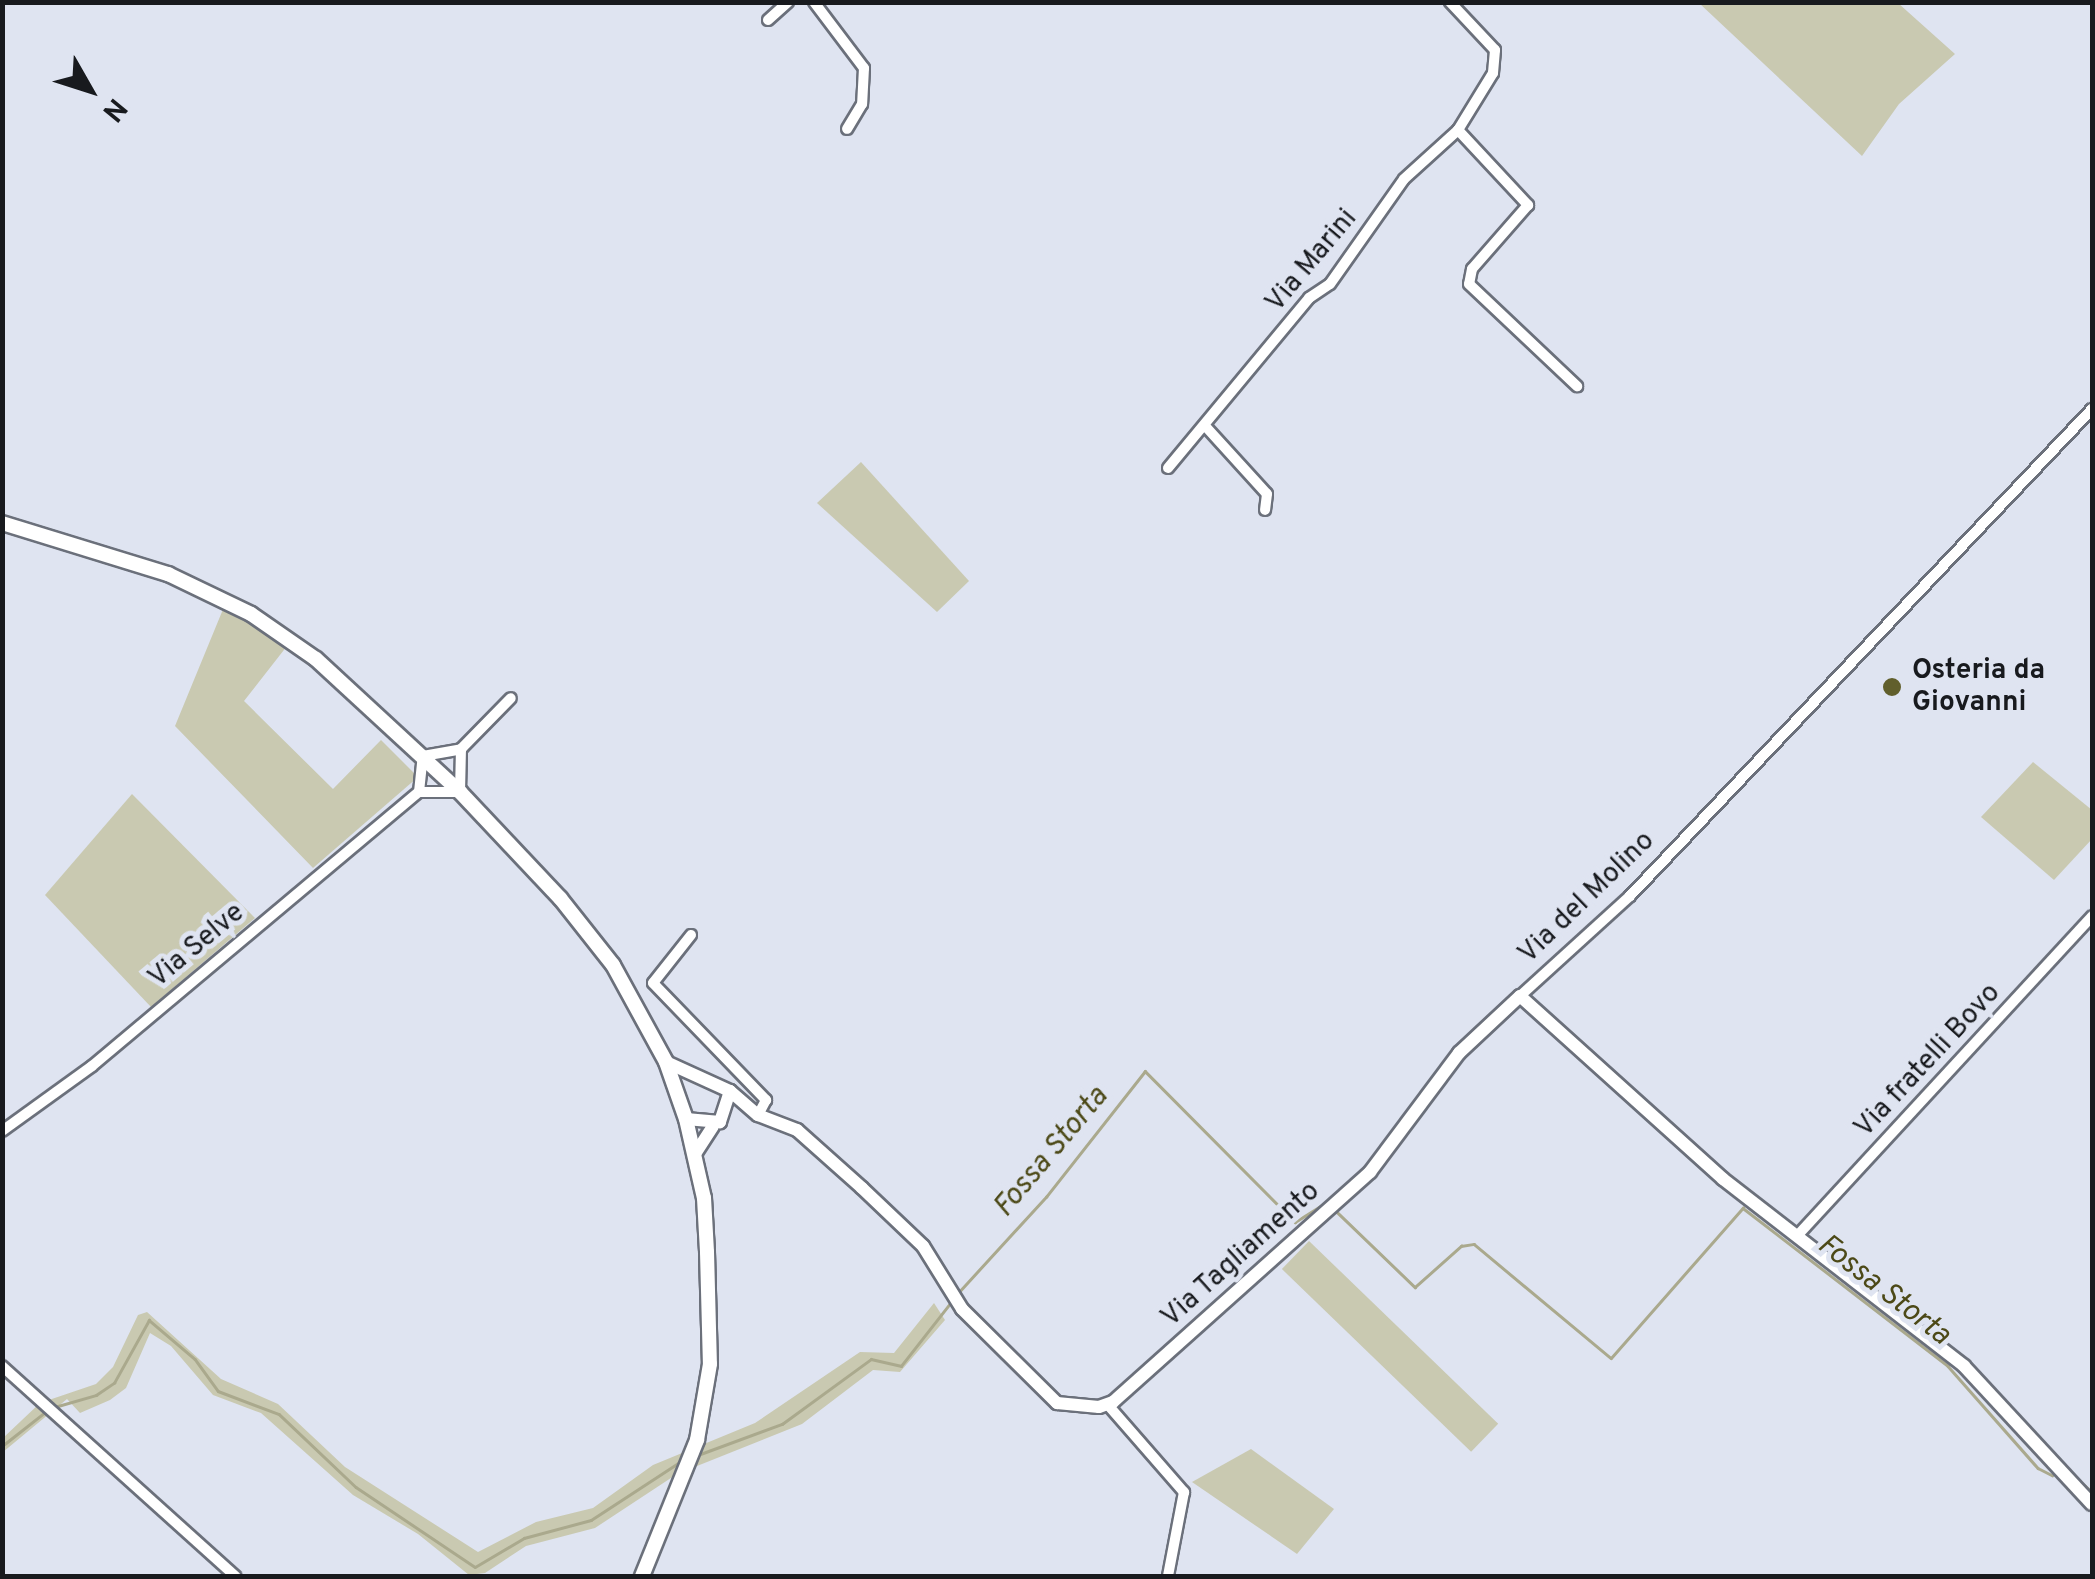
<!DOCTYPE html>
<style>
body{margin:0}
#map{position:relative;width:2095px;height:1579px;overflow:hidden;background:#dfe4f1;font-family:Overpass,sans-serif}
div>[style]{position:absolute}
.green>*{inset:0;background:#c9c9b1;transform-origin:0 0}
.stream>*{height:2.5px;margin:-1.25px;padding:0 1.25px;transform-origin:1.25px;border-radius:1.25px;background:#aaa98d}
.roads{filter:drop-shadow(2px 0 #6b707b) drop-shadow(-2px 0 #6b707b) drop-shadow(0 2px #6b707b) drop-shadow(0 -2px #6b707b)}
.minor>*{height:10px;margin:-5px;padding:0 5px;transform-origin:5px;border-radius:5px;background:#fff}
.tertiary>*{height:12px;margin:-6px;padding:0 6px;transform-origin:6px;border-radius:6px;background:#fff}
.secondary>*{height:14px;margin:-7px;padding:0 7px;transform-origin:7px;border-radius:7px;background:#fff}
.dots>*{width:28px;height:28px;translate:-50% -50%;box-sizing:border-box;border:5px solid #dfe4f1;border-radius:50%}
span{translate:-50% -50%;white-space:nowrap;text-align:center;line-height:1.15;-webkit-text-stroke:10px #dfe4f1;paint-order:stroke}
.street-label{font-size:28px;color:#181a1e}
.poi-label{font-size:28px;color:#181a1e;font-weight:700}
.left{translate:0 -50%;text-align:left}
.water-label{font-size:30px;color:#4c4917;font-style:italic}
.frame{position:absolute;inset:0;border:5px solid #181a1e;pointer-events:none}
.north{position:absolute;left:40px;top:40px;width:100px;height:100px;-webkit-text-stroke:8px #dfe4f1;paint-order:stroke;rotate:129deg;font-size:28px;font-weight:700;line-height:40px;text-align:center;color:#181a1e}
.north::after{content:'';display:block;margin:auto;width:35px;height:45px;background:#181a1e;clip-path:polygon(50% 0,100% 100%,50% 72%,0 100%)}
</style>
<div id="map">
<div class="green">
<i style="clip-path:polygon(1699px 3px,1898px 3px,1955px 54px,1899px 104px,1862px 156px)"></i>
<i style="clip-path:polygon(861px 462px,969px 581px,937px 612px,817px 503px)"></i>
<i style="clip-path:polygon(226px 602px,287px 646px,244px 701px,333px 789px,381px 740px,418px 777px,313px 868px,175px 726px)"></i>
<i style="clip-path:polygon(2033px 762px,2092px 810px,2092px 839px,2054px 880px,1981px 817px)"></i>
<i style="clip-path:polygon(132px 794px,255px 918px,151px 1007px,45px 895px)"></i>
<i style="left:1309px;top:1241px;width:263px;height:39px;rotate:44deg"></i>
<i style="clip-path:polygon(934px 1303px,945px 1320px,900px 1372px,873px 1370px,802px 1424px,677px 1474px,595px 1528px,526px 1546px,485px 1573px,469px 1575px,418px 1534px,353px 1495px,261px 1413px,213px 1395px,171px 1346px,150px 1333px,126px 1388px,110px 1400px,80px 1413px,67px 1399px,3px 1452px,3px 1438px,40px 1403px,96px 1384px,113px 1367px,138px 1315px,147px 1312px,221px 1379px,278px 1404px,345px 1467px,478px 1552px,536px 1522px,593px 1508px,653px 1465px,755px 1423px,860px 1352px,894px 1353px)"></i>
<i style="clip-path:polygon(1251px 1449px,1334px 1509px,1297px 1554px,1192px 1482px)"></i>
</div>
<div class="stream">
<i style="left:1336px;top:1211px;width:110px;rotate:43.9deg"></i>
<i style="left:1415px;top:1287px;width:62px;rotate:-41.7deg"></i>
<i style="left:1461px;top:1246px;width:13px;rotate:-9deg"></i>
<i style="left:1474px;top:1244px;width:178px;rotate:39.8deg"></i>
<i style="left:1611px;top:1358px;width:200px;rotate:-48.7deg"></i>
<i style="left:1743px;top:1208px;width:259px;rotate:37.6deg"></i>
<i style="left:1948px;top:1366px;width:136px;rotate:48.6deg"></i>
<i style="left:2038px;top:1468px;width:16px;rotate:27deg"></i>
<i style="left:957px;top:1294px;width:132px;rotate:-47.5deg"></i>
<i style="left:1046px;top:1197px;width:160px;rotate:-51.8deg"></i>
<i style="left:1145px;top:1071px;width:213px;rotate:45.2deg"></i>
<i style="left:1295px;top:1222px;width:38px;rotate:-32deg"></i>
<i style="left:51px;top:1408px;width:47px;rotate:-16.1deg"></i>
<i style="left:96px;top:1395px;width:22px;rotate:-34deg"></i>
<i style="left:114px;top:1383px;width:72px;rotate:-60.9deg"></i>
<i style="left:149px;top:1320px;width:60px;rotate:40.3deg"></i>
<i style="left:195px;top:1359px;width:39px;rotate:54deg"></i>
<i style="left:218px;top:1391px;width:65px;rotate:20.7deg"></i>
<i style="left:279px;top:1414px;width:106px;rotate:43.5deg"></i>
<i style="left:356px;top:1487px;width:143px;rotate:33.9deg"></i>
<i style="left:475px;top:1567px;width:57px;rotate:-30.6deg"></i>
<i style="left:524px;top:1538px;width:69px;rotate:-15deg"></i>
<i style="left:591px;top:1520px;width:110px;rotate:-33.1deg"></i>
<i style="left:2px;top:1446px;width:53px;rotate:-38.2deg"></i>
<i style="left:695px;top:1456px;width:93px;rotate:-20.2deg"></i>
<i style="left:782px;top:1424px;width:110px;rotate:-36.1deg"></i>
<i style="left:871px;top:1359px;width:31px;rotate:13deg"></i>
<i style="left:901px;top:1366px;width:83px;rotate:-51.9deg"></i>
<i style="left:2075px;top:1477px;width:23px;rotate:41deg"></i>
</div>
<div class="roads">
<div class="minor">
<i style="left:814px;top:2px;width:83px;rotate:52.9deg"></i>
<i style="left:864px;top:68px;width:36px;rotate:93deg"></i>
<i style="left:862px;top:104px;width:29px;rotate:121deg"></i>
<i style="left:768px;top:20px;width:27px;rotate:-42deg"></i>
<i style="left:1458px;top:130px;width:103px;rotate:47deg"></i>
<i style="left:1528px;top:205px;width:85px;rotate:131.2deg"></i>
<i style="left:1472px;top:269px;width:15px;rotate:101deg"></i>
<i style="left:1469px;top:284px;width:149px;rotate:43.4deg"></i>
<i style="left:1207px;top:428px;width:89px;rotate:47.7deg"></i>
<i style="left:1267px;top:494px;width:16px;rotate:97deg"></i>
<i style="left:1168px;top:468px;width:221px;rotate:-50.3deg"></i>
<i style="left:1309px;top:298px;width:25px;rotate:-34deg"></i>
<i style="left:1330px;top:284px;width:128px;rotate:-54.8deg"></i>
<i style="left:1404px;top:179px;width:73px;rotate:-42.2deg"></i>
<i style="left:1458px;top:130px;width:67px;rotate:-58.4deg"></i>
<i style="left:1493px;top:73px;width:23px;rotate:-85deg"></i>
<i style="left:1495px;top:50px;width:66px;rotate:-133.2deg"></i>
<i style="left:419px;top:792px;width:36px;rotate:-84deg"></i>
<i style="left:423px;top:756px;width:39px;rotate:-10deg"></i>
<i style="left:461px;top:749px;width:71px;rotate:-45.6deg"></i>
<i style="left:691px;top:935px;width:61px;rotate:128.4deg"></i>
<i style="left:653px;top:983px;width:163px;rotate:46deg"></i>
<i style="left:766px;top:1100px;width:17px;rotate:118deg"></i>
<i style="left:1520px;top:996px;width:149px;rotate:-42.3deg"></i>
<i style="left:1630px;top:896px;width:671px;rotate:-46.51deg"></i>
<i style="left:2px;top:1131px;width:111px;rotate:-35.8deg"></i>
<i style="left:92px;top:1066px;width:427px;rotate:-40deg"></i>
<i style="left:419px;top:792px;width:41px"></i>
<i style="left:460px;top:792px;width:43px;rotate:-88.7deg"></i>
<i style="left:1797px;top:1236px;width:435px;rotate:-47.3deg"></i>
<i style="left:2px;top:1366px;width:314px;rotate:42deg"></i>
<i style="left:1108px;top:1405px;width:116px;rotate:48.9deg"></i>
<i style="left:1184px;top:1492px;width:86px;rotate:100.8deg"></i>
</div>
<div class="tertiary">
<i style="left:666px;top:1062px;width:70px;rotate:24.4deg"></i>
<i style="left:730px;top:1091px;width:33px;rotate:108deg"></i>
<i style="left:720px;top:1122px;width:34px;rotate:-175deg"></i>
<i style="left:730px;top:1091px;width:37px;rotate:41deg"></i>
<i style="left:758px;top:1115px;width:42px;rotate:21deg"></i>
<i style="left:797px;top:1130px;width:87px;rotate:41.7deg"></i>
<i style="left:862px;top:1188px;width:84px;rotate:43.6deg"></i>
<i style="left:923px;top:1246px;width:74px;rotate:58.2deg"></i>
<i style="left:962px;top:1309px;width:134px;rotate:44.7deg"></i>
<i style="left:1057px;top:1403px;width:42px;rotate:5.4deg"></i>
<i style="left:1099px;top:1407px;width:15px;rotate:-20deg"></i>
<i style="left:1113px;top:1402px;width:345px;rotate:-41.8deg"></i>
<i style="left:1370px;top:1172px;width:149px;rotate:-53.2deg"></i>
<i style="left:1459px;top:1053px;width:83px;rotate:-43.1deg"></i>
<i style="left:1520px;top:996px;width:273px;rotate:42deg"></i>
<i style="left:1723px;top:1179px;width:305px;rotate:37.8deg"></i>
<i style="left:1964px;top:1366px;width:188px;rotate:47.2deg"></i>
<i style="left:695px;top:1154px;width:33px;rotate:-57deg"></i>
</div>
<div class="secondary">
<i style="left:2px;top:523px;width:174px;rotate:17.1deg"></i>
<i style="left:168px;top:574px;width:92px;rotate:25.7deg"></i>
<i style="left:251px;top:614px;width:79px;rotate:34.7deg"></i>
<i style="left:316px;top:659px;width:196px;rotate:42.7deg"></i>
<i style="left:460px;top:792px;width:146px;rotate:46.7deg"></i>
<i style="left:560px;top:898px;width:85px;rotate:51.7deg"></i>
<i style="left:613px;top:965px;width:111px;rotate:61.3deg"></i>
<i style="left:666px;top:1062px;width:60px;rotate:70.7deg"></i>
<i style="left:686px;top:1119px;width:81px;rotate:77.2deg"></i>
<i style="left:704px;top:1198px;width:54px;rotate:86.8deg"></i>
<i style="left:707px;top:1252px;width:112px;rotate:88.5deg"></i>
<i style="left:710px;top:1364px;width:77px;rotate:99.7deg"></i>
<i style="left:697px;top:1440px;width:147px;rotate:112deg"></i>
</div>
</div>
<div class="dots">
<i style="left:1892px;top:687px;background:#615f2c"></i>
</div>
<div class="street-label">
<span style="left:1312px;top:261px;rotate:-50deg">Via Marini</span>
<span style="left:1587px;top:898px;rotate:-44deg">Via del Molino</span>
<span style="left:197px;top:946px;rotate:-40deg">Via Selve</span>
<span style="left:1928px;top:1061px;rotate:-47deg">Via fratelli Bovo</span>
<span style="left:1241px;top:1255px;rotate:-42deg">Via Tagliamento</span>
</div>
<div class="poi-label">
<span class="left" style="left:1912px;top:687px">Osteria da<br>Giovanni</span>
</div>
<div class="water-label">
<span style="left:1052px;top:1153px;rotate:-50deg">Fossa Storta</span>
<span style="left:1883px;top:1291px;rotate:38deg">Fossa Storta</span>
</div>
<div class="frame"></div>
<div class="north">N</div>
</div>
